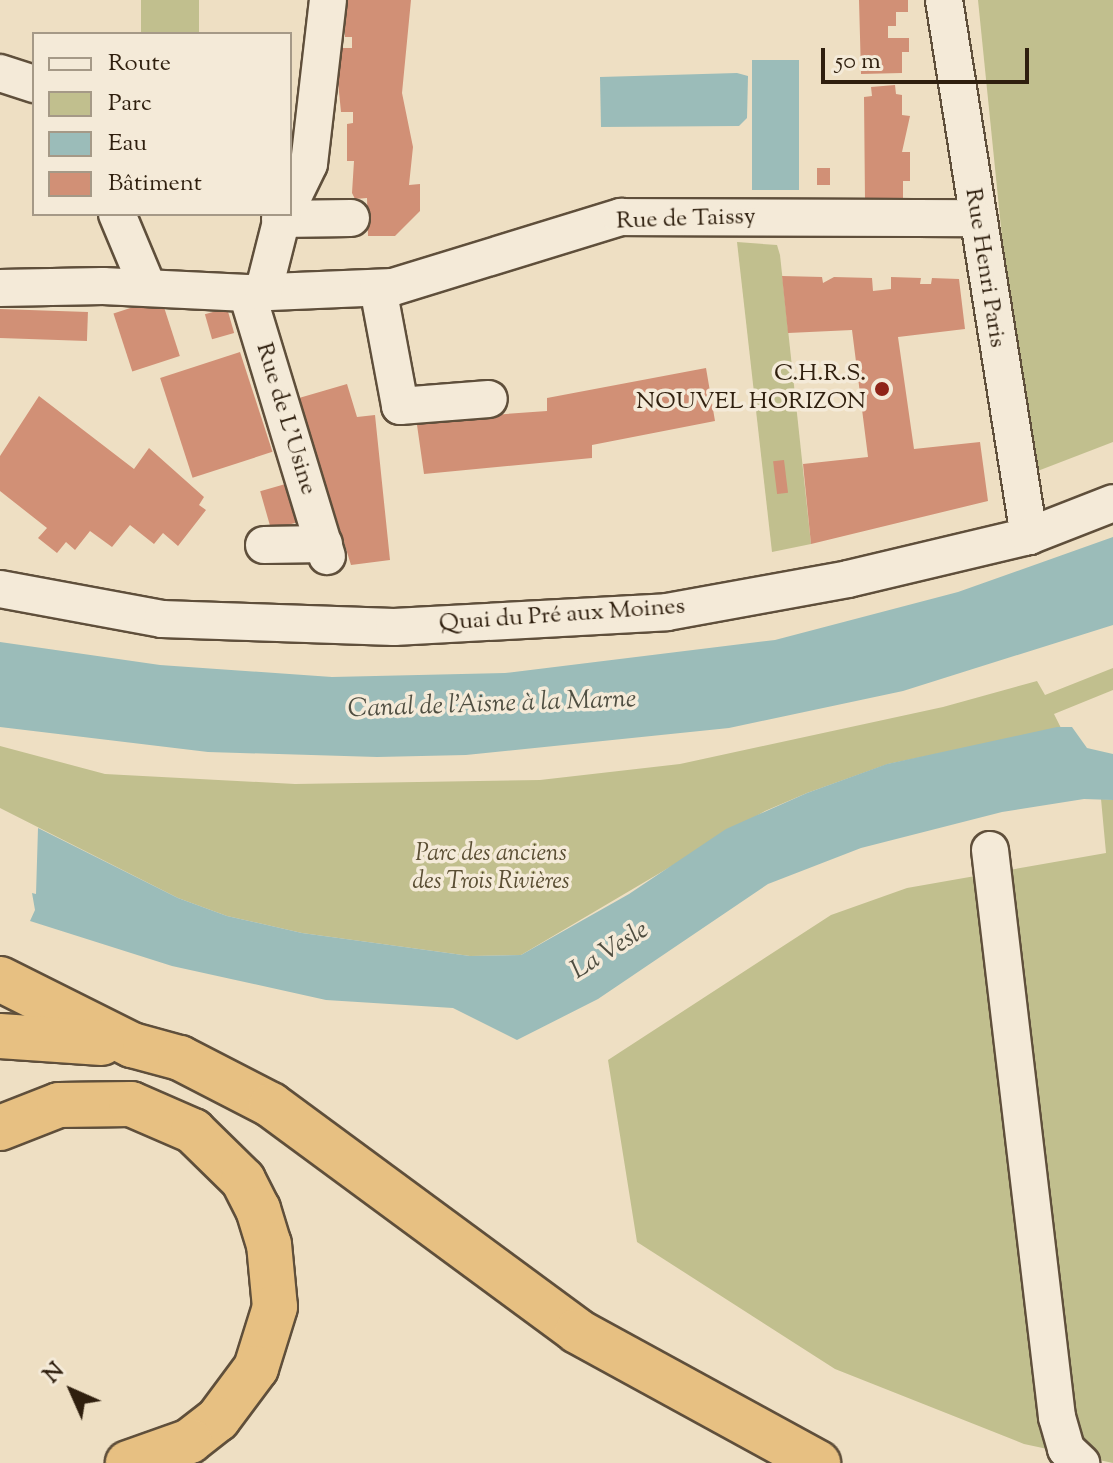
<!DOCTYPE html>
<meta charset="utf-8">
<style>
body{margin:0}
#map{position:relative;width:1113px;height:1463px;overflow:hidden;background:#eedfc3;font-family:"Sorts Mill Goudy",serif}
div>[style]{position:absolute}
.green>*{inset:0;background:#c1bf8e;transform-origin:0 0}
.water>*{inset:0;background:#9bbcb9;transform-origin:0 0}
.building>*{inset:0;background:#d19076;transform-origin:0 0}
.roads{filter:drop-shadow(2px 0 #5f4f3b) drop-shadow(-2px 0 #5f4f3b) drop-shadow(0 2px #5f4f3b) drop-shadow(0 -2px #5f4f3b)}
.minor>*{height:36px;margin:-18px;padding:0 18px;transform-origin:18px;border-radius:18px;background:#f4ead8}
.highway>*{height:44px;margin:-22px;padding:0 22px;transform-origin:22px;border-radius:22px;background:#e7c082}
.dots>*{width:22px;height:22px;translate:-50% -50%;box-sizing:border-box;border:4px solid #f4ead8;border-radius:50%}
span{translate:-50% -50%;white-space:nowrap;text-align:center;line-height:1.15;-webkit-text-stroke:7px #f4ead8;paint-order:stroke}
.street-label{font-size:24px;color:#2f1f0e}
.poi-label{font-size:24px;color:#2f1f0e}
.right{translate:-100% -50%;text-align:right}
.park-label{font-size:24px;color:#5b4f34;font-style:italic}
.water-label{font-size:26px;color:#4f4e41;font-style:italic}
.legend{position:absolute;left:32px;top:32px;width:260px;height:184px;box-sizing:border-box;background:#f4ead8;border:2px solid #a59987;margin:0;padding:10px 14px;list-style:none;font-size:24px;color:#2f1f0e}
.legend li{display:flex;align-items:center;gap:16px;height:40px}
.legend b{width:40px;border:2px solid #a59987}
.north{position:absolute;left:32px;top:1351px;width:80px;height:80px;-webkit-text-stroke:6px #f4ead8;paint-order:stroke;rotate:315deg;font-size:22px;font-weight:700;line-height:32px;text-align:center;color:#2f1f0e}
.north::after{content:'';display:block;margin:auto;width:28px;height:36px;background:#2f1f0e;clip-path:polygon(50% 0,100% 100%,50% 72%,0 100%)}
.scale{position:absolute;left:821px;top:48px;width:208px;height:36px;box-sizing:border-box;border:4px solid #2f1f0e;border-top:0;padding-left:10px;font-size:24px;line-height:28px;white-space:nowrap;color:#2f1f0e;-webkit-text-stroke:6px #f4ead8;paint-order:stroke}
</style>
<div id="map">
<div class="green">
<i style="left:141px;top:0;width:58px;height:34px"></i>
<i style="clip-path:polygon(978px 0,1113px 0,1113px 442px,1035px 472px,1004px 257px)"></i>
<i style="clip-path:polygon(737px 242px,777px 245px,780px 255px,811px 544px,772px 552px)"></i>
<i style="clip-path:polygon(1113px 668px,1113px 690px,1054px 714px,1061px 728px,888px 764px,807px 793px,765px 811px,521px 955px,470px 956px,302px 933px,227px 916px,178px 898px,0 808px,0 746px,105px 774px,295px 784px,540px 780px,680px 764px,943px 707px,1037px 681px,1045px 695px)"></i>
<i style="clip-path:polygon(1101px 799px,1113px 800px,1113px 1463px,1024px 1444px,835px 1369px,637px 1242px,608px 1060px,831px 915px,907px 888px,1106px 853px)"></i>
</div>
<div class="water">
<i style="left:752px;top:60px;width:47px;height:130px"></i>
<i style="clip-path:polygon(737px 73px,748px 76px,747px 118px,739px 126px,601px 127px,600px 77px)"></i>
<i style="clip-path:polygon(1113px 537px,1113px 625px,903px 691px,729px 728px,466px 755px,377px 757px,208px 752px,0 727px,0 642px,160px 665px,332px 677px,505px 673px,775px 640px,958px 592px)"></i>
<i style="clip-path:polygon(1057px 727px,1072px 727px,1087px 748px,1113px 754px,1113px 800px,1084px 799px,1002px 812px,861px 848px,768px 884px,598px 999px,517px 1040px,453px 1008px,326px 1000px,172px 966px,30px 921px,35px 910px,32px 893px,36px 894px,38px 828px,178px 898px,227px 916px,302px 933px,470px 956px,521px 955px,629px 894px,726px 829px,807px 793px,887px 764px)"></i>
</div>
<div class="building">
<i style="clip-path:polygon(345px 0,411px 0,402px 93px,413px 147px,409px 185px,420px 184px,420px 211px,395px 236px,368px 236px,367px 198px,355px 199px,352px 193px,354px 161px,347px 161px,347px 124px,353px 123px,353px 112px,341px 112px,338px 82px,340px 48px,352px 48px,352px 37px,345px 37px)"></i>
<i style="clip-path:polygon(859px 0,908px 0,908px 12px,896px 12px,896px 26px,888px 26px,888px 38px,909px 38px,909px 52px,902px 52px,902px 73px,861px 74px)"></i>
<i style="clip-path:polygon(895px 85px,896px 94px,902px 95px,902px 115px,910px 116px,902px 152px,910px 152px,910px 181px,903px 181px,903px 202px,865px 201px,864px 97px,872px 96px,871px 87px)"></i>
<i style="left:817px;top:168px;width:13px;height:17px"></i>
<i style="clip-path:polygon(782px 276px,822px 277px,823px 283px,834px 277px,872px 278px,873px 291px,891px 289px,891px 277px,921px 278px,920px 284px,931px 284px,932px 278px,959px 279px,965px 329px,898px 337px,914px 449px,980px 442px,988px 501px,811px 544px,803px 464px,868px 457px,852px 330px,788px 333px)"></i>
<i style="left:161px;top:298px;width:61px;height:50px;rotate:72deg"></i>
<i style="left:227px;top:308px;width:26px;height:23px;rotate:74deg"></i>
<i style="left:0;top:309px;width:88px;height:29px;rotate:2deg"></i>
<i style="left:240px;top:352px;width:105px;height:84px;rotate:72deg"></i>
<i style="clip-path:polygon(706px 368px,715px 421px,592px 445px,592px 458px,424px 474px,417px 425px,423px 420px,547px 411px,547px 398px)"></i>
<i style="clip-path:polygon(347px 384px,357px 417px,375px 415px,390px 560px,351px 565px,299px 398px)"></i>
<i style="clip-path:polygon(39px 396px,134px 469px,149px 448px,204px 497px,199px 505px,206px 510px,178px 546px,163px 533px,154px 544px,130px 525px,112px 547px,90px 531px,75px 550px,66px 542px,57px 553px,38px 538px,47px 528px,0 491px,0 456px)"></i>
<i style="left:784px;top:460px;width:33px;height:11px;rotate:83deg"></i>
<i style="left:289px;top:483px;width:40px;height:30px;rotate:74deg"></i>
</div>
<div class="roads">
<div class="minor">
<i style="left:944px;top:0;width:543px;rotate:80.99deg"></i>
<i style="left:0;top:73px;width:36px;rotate:18deg"></i>
<i style="left:290px;top:203px;width:43px;rotate:-64deg"></i>
<i style="left:309px;top:164px;width:165px;rotate:-83.4deg"></i>
<i style="left:117px;top:214px;width:80px;rotate:67.3deg"></i>
<i style="left:280px;top:219px;width:71px;rotate:-0.8deg"></i>
<i style="left:0;top:288px;width:103px;rotate:-1.1deg"></i>
<i style="left:103px;top:286px;width:144px;rotate:2.8deg"></i>
<i style="left:247px;top:293px;width:146px;rotate:-2.4deg"></i>
<i style="left:393px;top:287px;width:239px;rotate:-17.1deg"></i>
<i style="left:621px;top:217px;width:354px;rotate:0.2deg"></i>
<i style="left:378px;top:288px;width:120px;rotate:79.4deg"></i>
<i style="left:400px;top:406px;width:89px;rotate:-4.5deg"></i>
<i style="left:247px;top:293px;width:275px;rotate:73.1deg"></i>
<i style="left:263px;top:293px;width:81px;rotate:-75.8deg"></i>
<i style="left:264px;top:545px;width:60px;rotate:-1deg"></i>
<i style="left:0;top:589px;width:165px;rotate:10.5deg"></i>
<i style="left:162px;top:619px;width:232px;rotate:2deg"></i>
<i style="left:394px;top:627px;width:273px;rotate:-3.1deg"></i>
<i style="left:667px;top:612px;width:184px;rotate:-10.3deg"></i>
<i style="left:848px;top:579px;width:186px;rotate:-13.4deg"></i>
<i style="left:1029px;top:536px;width:90px;rotate:-21.4deg"></i>
<i style="left:990px;top:850px;width:571px;rotate:83.26deg"></i>
<i style="left:1057px;top:1417px;width:33px;rotate:74deg"></i>
<i style="left:1066px;top:1449px;width:21px;rotate:43deg"></i>
</div>
<div class="highway">
<i style="left:0;top:979px;width:148px;rotate:26.6deg"></i>
<i style="left:132px;top:1045px;width:50px;rotate:15.2deg"></i>
<i style="left:180px;top:1058px;width:102px;rotate:27.3deg"></i>
<i style="left:271px;top:1105px;width:380px;rotate:36.4deg"></i>
<i style="left:577px;top:1331px;width:275px;rotate:28.7deg"></i>
<i style="left:0;top:1036px;width:102px;rotate:3.9deg"></i>
<i style="left:0;top:1128px;width:63px;rotate:-21.3deg"></i>
<i style="left:59px;top:1105px;width:72px;rotate:-0.8deg"></i>
<i style="left:131px;top:1104px;width:68px;rotate:23.5deg"></i>
<i style="left:193px;top:1131px;width:70px;rotate:44.4deg"></i>
<i style="left:243px;top:1180px;width:33px;rotate:63deg"></i>
<i style="left:258px;top:1209px;width:37px;rotate:73deg"></i>
<i style="left:269px;top:1244px;width:63px;rotate:84.6deg"></i>
<i style="left:275px;top:1307px;width:64px;rotate:107.3deg"></i>
<i style="left:256px;top:1368px;width:64px;rotate:126.7deg"></i>
<i style="left:218px;top:1419px;width:36px;rotate:142deg"></i>
<i style="left:190px;top:1441px;width:66px;rotate:160.5deg"></i>
</div>
</div>
<div class="dots">
<i style="left:882px;top:389px;background:#8f2418"></i>
</div>
<div class="street-label">
<span style="left:686px;top:220px;rotate:-2deg">Rue de Taissy</span>
<span style="left:984px;top:268px;rotate:81deg">Rue Henri Paris</span>
<span style="left:285px;top:419px;rotate:73deg">Rue de L'Usine</span>
<span style="left:562px;top:616px;rotate:-4deg">Quai du Pré aux Moines</span>
</div>
<div class="poi-label">
<span class="right" style="left:866px;top:389px">C.H.R.S.<br>NOUVEL HORIZON</span>
</div>
<div class="park-label">
<span style="left:491px;top:869px">Parc des anciens<br>des Trois Rivières</span>
</div>
<div class="water-label">
<span style="left:492px;top:705px;rotate:-2deg">Canal de l'Aisne à la Marne</span>
<span style="left:610px;top:951px;rotate:-32deg">La Vesle</span>
</div>
<ul class="legend">
<li><b style="height:10px;background:#f4ead8"></b>Route</li>
<li><b style="height:22px;background:#c1bf8e"></b>Parc</li>
<li><b style="height:22px;background:#9bbcb9"></b>Eau</li>
<li><b style="height:22px;background:#d19076"></b>Bâtiment</li>
</ul>
<div class="north">N</div>
<div class="scale">50 m</div>
</div>
